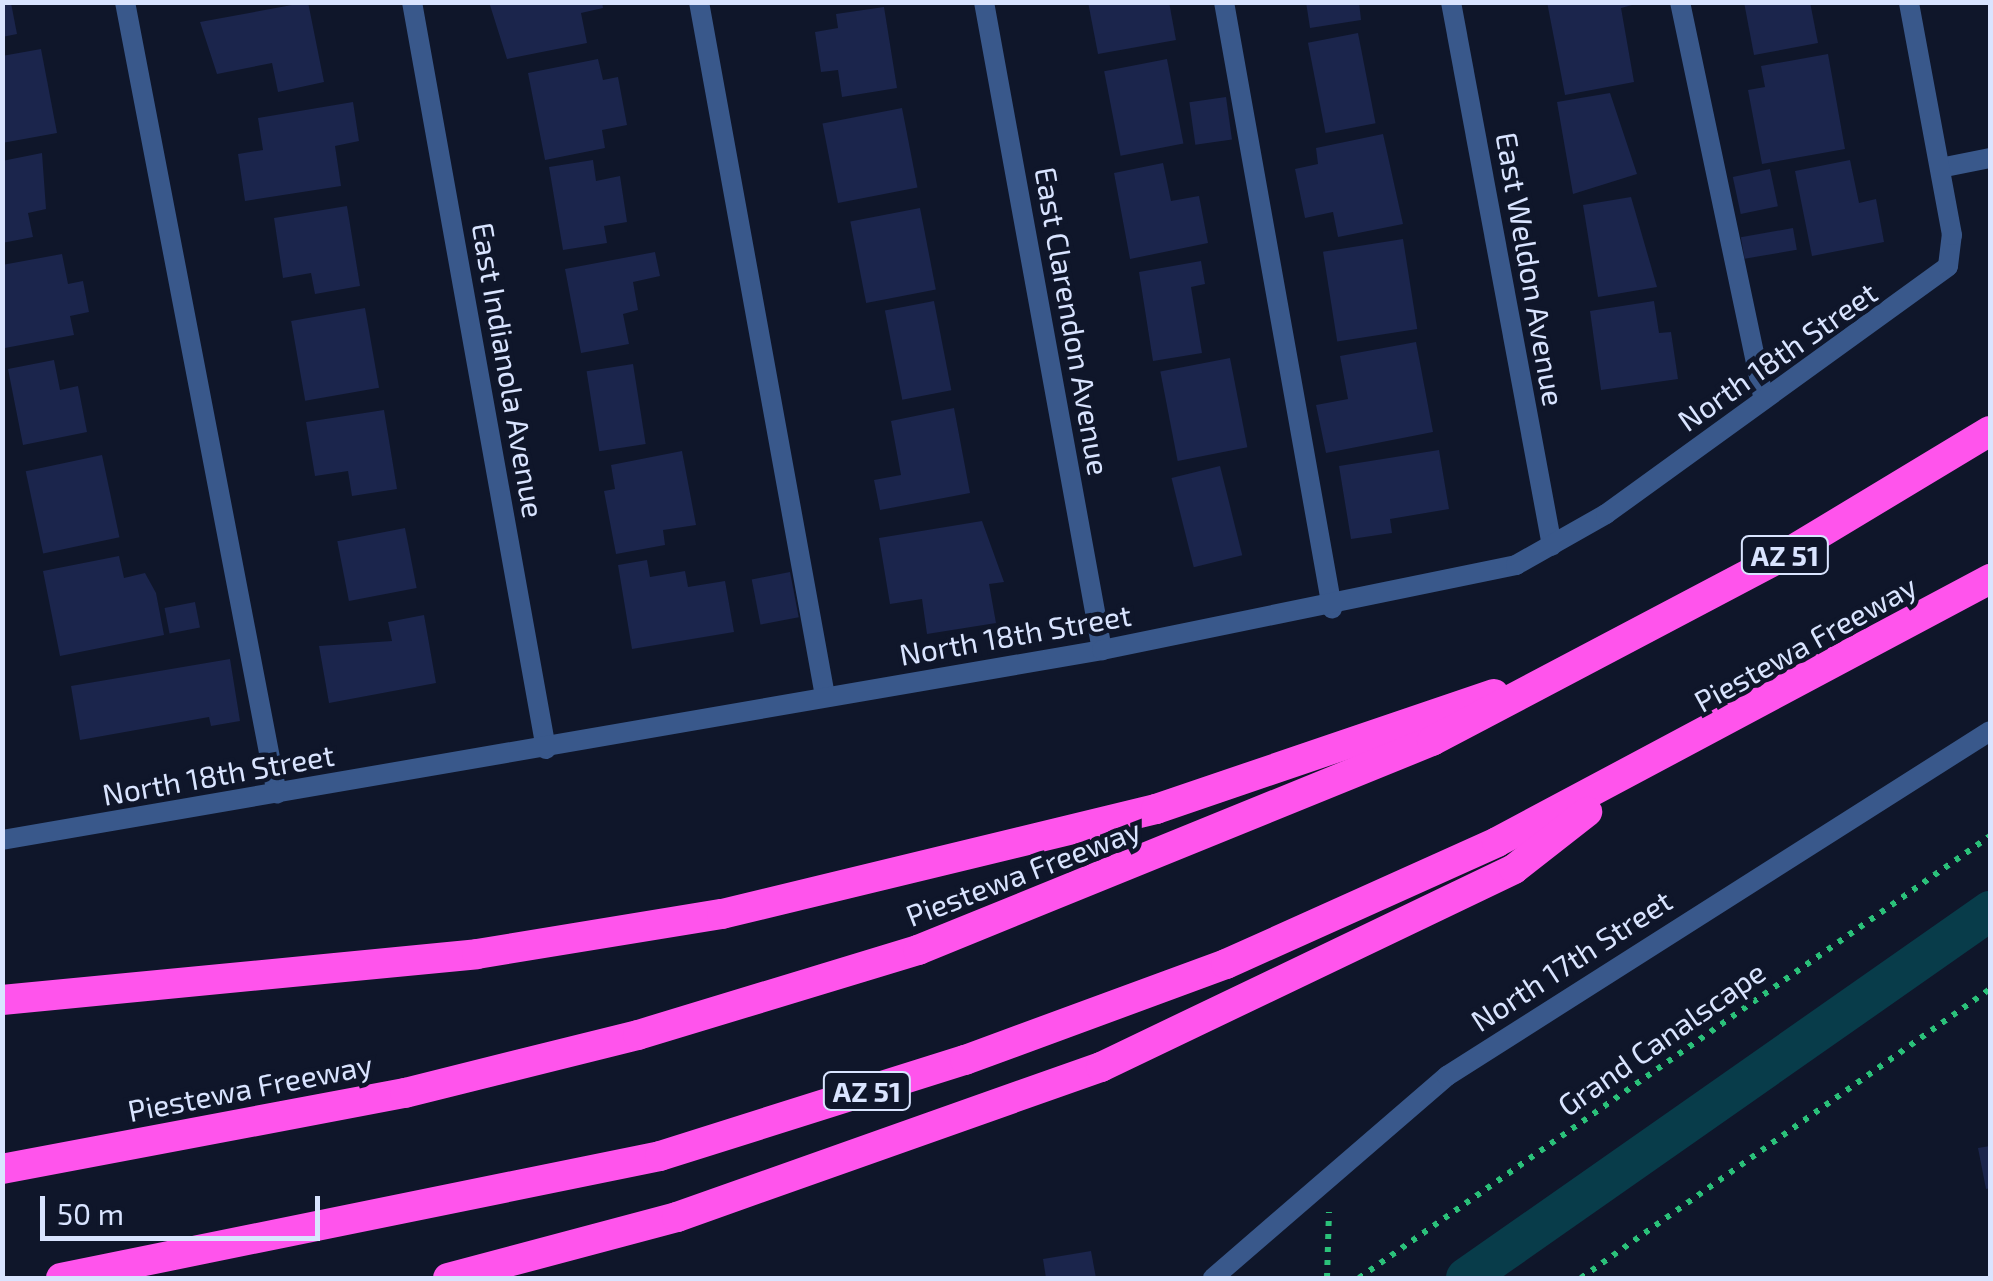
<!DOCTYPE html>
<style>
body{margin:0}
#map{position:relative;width:1993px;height:1281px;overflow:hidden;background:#0f162a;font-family:"Exo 2",sans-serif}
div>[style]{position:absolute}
.canal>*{height:40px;margin:-20px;padding:0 20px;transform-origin:20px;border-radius:20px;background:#083c4a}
.building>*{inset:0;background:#1b254c;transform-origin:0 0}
.path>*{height:6px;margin-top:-3px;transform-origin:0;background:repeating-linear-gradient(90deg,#2bc17a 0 5px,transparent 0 13px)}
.lane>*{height:20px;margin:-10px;padding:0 10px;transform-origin:10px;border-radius:10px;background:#39588b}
.street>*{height:20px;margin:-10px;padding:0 10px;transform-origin:10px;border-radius:10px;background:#39588b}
.highway>*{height:30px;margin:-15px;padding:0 15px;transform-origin:15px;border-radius:15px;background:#ff54ec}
span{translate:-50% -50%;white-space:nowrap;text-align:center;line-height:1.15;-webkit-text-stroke:9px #0f162a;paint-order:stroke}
.shield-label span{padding:2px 8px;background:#0f162a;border:2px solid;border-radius:8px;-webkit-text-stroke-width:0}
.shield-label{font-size:28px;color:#d9e4ff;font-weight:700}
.street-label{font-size:30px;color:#d9e4ff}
.frame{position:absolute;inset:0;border:5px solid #d9e4ff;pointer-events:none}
.scale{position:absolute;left:40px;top:1196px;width:280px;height:45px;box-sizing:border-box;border:5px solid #d9e4ff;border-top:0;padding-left:12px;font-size:30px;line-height:35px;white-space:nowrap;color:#d9e4ff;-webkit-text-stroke:8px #0f162a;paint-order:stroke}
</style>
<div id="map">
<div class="canal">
<i style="left:1466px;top:1278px;width:640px;rotate:-35.01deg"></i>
</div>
<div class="building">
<i style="clip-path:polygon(308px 2px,324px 82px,278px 92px,272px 63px,217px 74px,200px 22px)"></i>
<i style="clip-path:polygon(489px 2px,602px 2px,603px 8px,581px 13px,587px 43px,507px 59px)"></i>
<i style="clip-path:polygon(1088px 2px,1169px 2px,1176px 40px,1098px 54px)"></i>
<i style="clip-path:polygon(1306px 2px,1359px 2px,1361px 20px,1310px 28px)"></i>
<i style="clip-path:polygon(1547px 2px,1643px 2px,1621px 8px,1634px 82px,1565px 95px)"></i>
<i style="clip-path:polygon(1744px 2px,1810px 2px,1818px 43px,1754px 55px)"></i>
<i style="clip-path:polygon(2px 3px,11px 3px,17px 34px,2px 37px)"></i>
<i style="clip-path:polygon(884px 7px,897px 88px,842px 97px,838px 70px,821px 72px,815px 32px,838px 28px,836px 14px)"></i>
<i style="left:1358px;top:33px;width:92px;height:51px;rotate:79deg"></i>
<i style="clip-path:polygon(41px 49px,57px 133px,2px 143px,2px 56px)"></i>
<i style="clip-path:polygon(1828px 54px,1845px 149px,1762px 164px,1748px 90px,1765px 87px,1761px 66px)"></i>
<i style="clip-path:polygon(598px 59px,603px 80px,618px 77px,627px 125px,602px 130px,605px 148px,545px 160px,528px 73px)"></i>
<i style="left:1167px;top:59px;width:86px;height:64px;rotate:79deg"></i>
<i style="clip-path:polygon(1610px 93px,1637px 174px,1573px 194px,1557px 102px)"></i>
<i style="left:1226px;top:97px;width:43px;height:37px;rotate:82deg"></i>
<i style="clip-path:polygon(353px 102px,359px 141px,335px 146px,341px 186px,245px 201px,238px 154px,263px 150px,258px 118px)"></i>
<i style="left:902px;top:108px;width:81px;height:81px;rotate:79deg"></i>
<i style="clip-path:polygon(1383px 134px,1403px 224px,1338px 237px,1333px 212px,1305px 218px,1295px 169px,1318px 164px,1316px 148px)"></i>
<i style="clip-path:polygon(42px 153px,46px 209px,28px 213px,33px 237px,2px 243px,2px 161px)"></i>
<i style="clip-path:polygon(593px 160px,596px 181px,620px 176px,627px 222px,604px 226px,607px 243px,563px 250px,549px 167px)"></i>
<i style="clip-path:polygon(1850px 160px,1859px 203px,1876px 199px,1884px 242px,1812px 256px,1795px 171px)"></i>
<i style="clip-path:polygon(1163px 163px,1171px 201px,1199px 196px,1208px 243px,1130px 259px,1114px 173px)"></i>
<i style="left:1770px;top:169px;width:38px;height:38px;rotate:78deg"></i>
<i style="clip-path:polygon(1631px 197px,1657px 287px,1598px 297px,1583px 205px)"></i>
<i style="clip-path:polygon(347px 206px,360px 286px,315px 294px,311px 273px,283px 278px,274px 218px)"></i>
<i style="left:920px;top:208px;width:83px;height:71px;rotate:79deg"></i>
<i style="left:1793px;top:228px;width:22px;height:53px;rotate:80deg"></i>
<i style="left:1403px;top:239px;width:91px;height:81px;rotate:81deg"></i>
<i style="clip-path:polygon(655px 252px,660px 276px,633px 282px,638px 310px,623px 314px,629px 344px,581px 353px,565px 269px)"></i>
<i style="clip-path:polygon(62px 254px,68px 284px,83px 281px,89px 312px,70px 316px,74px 335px,5px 348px,2px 265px)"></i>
<i style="clip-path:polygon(1201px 261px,1205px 284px,1191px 287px,1202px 353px,1153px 361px,1139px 272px)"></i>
<i style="left:934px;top:301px;width:91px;height:50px;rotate:79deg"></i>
<i style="clip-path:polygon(1654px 301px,1659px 333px,1671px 332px,1678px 379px,1601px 390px,1590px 311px)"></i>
<i style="left:365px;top:308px;width:81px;height:75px;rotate:80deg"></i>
<i style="clip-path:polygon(1416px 342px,1433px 432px,1326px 453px,1316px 405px,1348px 399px,1340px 356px)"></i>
<i style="left:1230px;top:358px;width:91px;height:71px;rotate:79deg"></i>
<i style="clip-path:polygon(54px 360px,60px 390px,78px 386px,87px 432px,23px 445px,8px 369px)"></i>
<i style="left:633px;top:364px;width:81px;height:47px;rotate:81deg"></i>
<i style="clip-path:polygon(954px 408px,970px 493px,880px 510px,874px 480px,901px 475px,891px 421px)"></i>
<i style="clip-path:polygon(384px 410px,397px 489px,352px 496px,348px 471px,315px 476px,306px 422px)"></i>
<i style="clip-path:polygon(1439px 450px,1449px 509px,1390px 519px,1392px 533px,1351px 539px,1339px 466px)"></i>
<i style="clip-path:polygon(682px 451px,696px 525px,663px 530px,665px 545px,616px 554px,604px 491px,615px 489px,611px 465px)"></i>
<i style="left:102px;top:455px;width:84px;height:78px;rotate:78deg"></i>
<i style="left:1220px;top:466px;width:92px;height:50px;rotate:76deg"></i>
<i style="clip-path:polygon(982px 521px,1004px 582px,989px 584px,996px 623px,927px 634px,922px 599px,890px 604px,879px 538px)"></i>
<i style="left:405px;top:528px;width:61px;height:69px;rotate:79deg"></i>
<i style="clip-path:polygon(119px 556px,124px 578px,145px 573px,156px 593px,164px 635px,60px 656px,43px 571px)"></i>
<i style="clip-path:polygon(647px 560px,650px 577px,685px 571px,688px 587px,725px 581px,734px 632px,632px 649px,618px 565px)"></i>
<i style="left:790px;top:572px;width:46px;height:39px;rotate:79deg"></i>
<i style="left:195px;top:602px;width:26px;height:31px;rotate:79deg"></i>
<i style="clip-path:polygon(424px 615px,436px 683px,329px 703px,319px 646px,392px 641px,388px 622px)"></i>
<i style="clip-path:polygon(230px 659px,240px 721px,211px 726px,209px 717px,80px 740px,71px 686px)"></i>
<i style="clip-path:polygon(1990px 1146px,1990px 1188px,1986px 1189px,1978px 1148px)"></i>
<i style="clip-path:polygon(1091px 1251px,1096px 1278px,1046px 1278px,1043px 1259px)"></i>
</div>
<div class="path">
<i style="left:1327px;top:1278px;width:66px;rotate:-88.3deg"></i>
<i style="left:1359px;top:1278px;width:770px;rotate:-35.01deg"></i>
<i style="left:1581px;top:1278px;width:501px;rotate:-35.25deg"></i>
</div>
<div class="lane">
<i style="left:125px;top:2px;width:806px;rotate:79.14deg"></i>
<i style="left:699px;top:2px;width:705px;rotate:79.71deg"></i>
<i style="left:1224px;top:2px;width:616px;rotate:79.89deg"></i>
<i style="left:1680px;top:2px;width:406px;rotate:78.1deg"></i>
<i style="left:1940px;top:168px;width:51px;rotate:-11.3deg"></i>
</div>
<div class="street">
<i style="left:412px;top:2px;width:759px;rotate:79.83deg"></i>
<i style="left:984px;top:2px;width:659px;rotate:79.68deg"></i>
<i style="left:1451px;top:2px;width:553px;rotate:79.48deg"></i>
<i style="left:2px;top:840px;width:1116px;rotate:-9.8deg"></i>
<i style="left:1102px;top:650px;width:423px;rotate:-11.6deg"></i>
<i style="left:1516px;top:565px;width:103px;rotate:-29.5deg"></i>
<i style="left:1606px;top:514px;width:422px;rotate:-35.9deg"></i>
<i style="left:1948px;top:266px;width:31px;rotate:-83deg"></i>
<i style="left:1952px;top:235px;width:237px;rotate:-100.5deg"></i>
<i style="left:1213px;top:1278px;width:309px;rotate:-40.8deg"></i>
<i style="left:1447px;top:1076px;width:643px;rotate:-32.43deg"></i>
</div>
<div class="highway">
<i style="left:2px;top:1000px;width:477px;rotate:-5.5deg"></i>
<i style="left:477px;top:954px;width:248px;rotate:-9.3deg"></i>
<i style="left:722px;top:914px;width:447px;rotate:-13.6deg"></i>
<i style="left:1156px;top:809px;width:357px;rotate:-18.8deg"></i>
<i style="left:2px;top:1169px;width:410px;rotate:-10.7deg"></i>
<i style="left:405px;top:1093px;width:240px;rotate:-14deg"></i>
<i style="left:638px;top:1035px;width:293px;rotate:-16.9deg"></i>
<i style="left:918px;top:950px;width:555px;rotate:-22.13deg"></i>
<i style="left:1432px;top:741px;width:395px;rotate:-27.8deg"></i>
<i style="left:1781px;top:557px;width:244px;rotate:-31.1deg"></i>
<i style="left:61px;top:1278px;width:611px;rotate:-11.51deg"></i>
<i style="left:660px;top:1156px;width:320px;rotate:-17.5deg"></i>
<i style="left:965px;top:1060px;width:278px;rotate:-20.2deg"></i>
<i style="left:1226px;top:964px;width:297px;rotate:-24.2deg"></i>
<i style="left:1497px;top:842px;width:559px;rotate:-28.08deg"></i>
<i style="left:448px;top:1278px;width:237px;rotate:-14.9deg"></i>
<i style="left:677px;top:1217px;width:450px;rotate:-19.5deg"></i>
<i style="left:1101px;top:1067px;width:458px;rotate:-25.6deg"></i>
<i style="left:1514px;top:869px;width:93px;rotate:-38deg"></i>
</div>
<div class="shield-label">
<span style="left:1785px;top:555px">AZ 51</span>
<span style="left:867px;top:1091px">AZ 51</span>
</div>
<div class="street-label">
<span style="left:1531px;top:269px;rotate:80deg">East Weldon Avenue</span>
<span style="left:1073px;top:321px;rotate:80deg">East Clarendon Avenue</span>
<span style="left:1777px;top:356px;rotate:-35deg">North 18th Street</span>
<span style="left:509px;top:370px;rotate:80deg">East Indianola Avenue</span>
<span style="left:1015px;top:634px;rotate:-10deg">North 18th Street</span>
<span style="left:1805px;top:643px;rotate:-29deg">Piestewa Freeway</span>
<span style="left:218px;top:774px;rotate:-10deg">North 18th Street</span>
<span style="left:1023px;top:872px;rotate:-21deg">Piestewa Freeway</span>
<span style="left:1571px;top:960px;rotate:-33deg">North 17th Street</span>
<span style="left:1661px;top:1038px;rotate:-35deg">Grand Canalscape</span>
<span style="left:250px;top:1087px;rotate:-11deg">Piestewa Freeway</span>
</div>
<div class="frame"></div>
<div class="scale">50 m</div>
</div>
